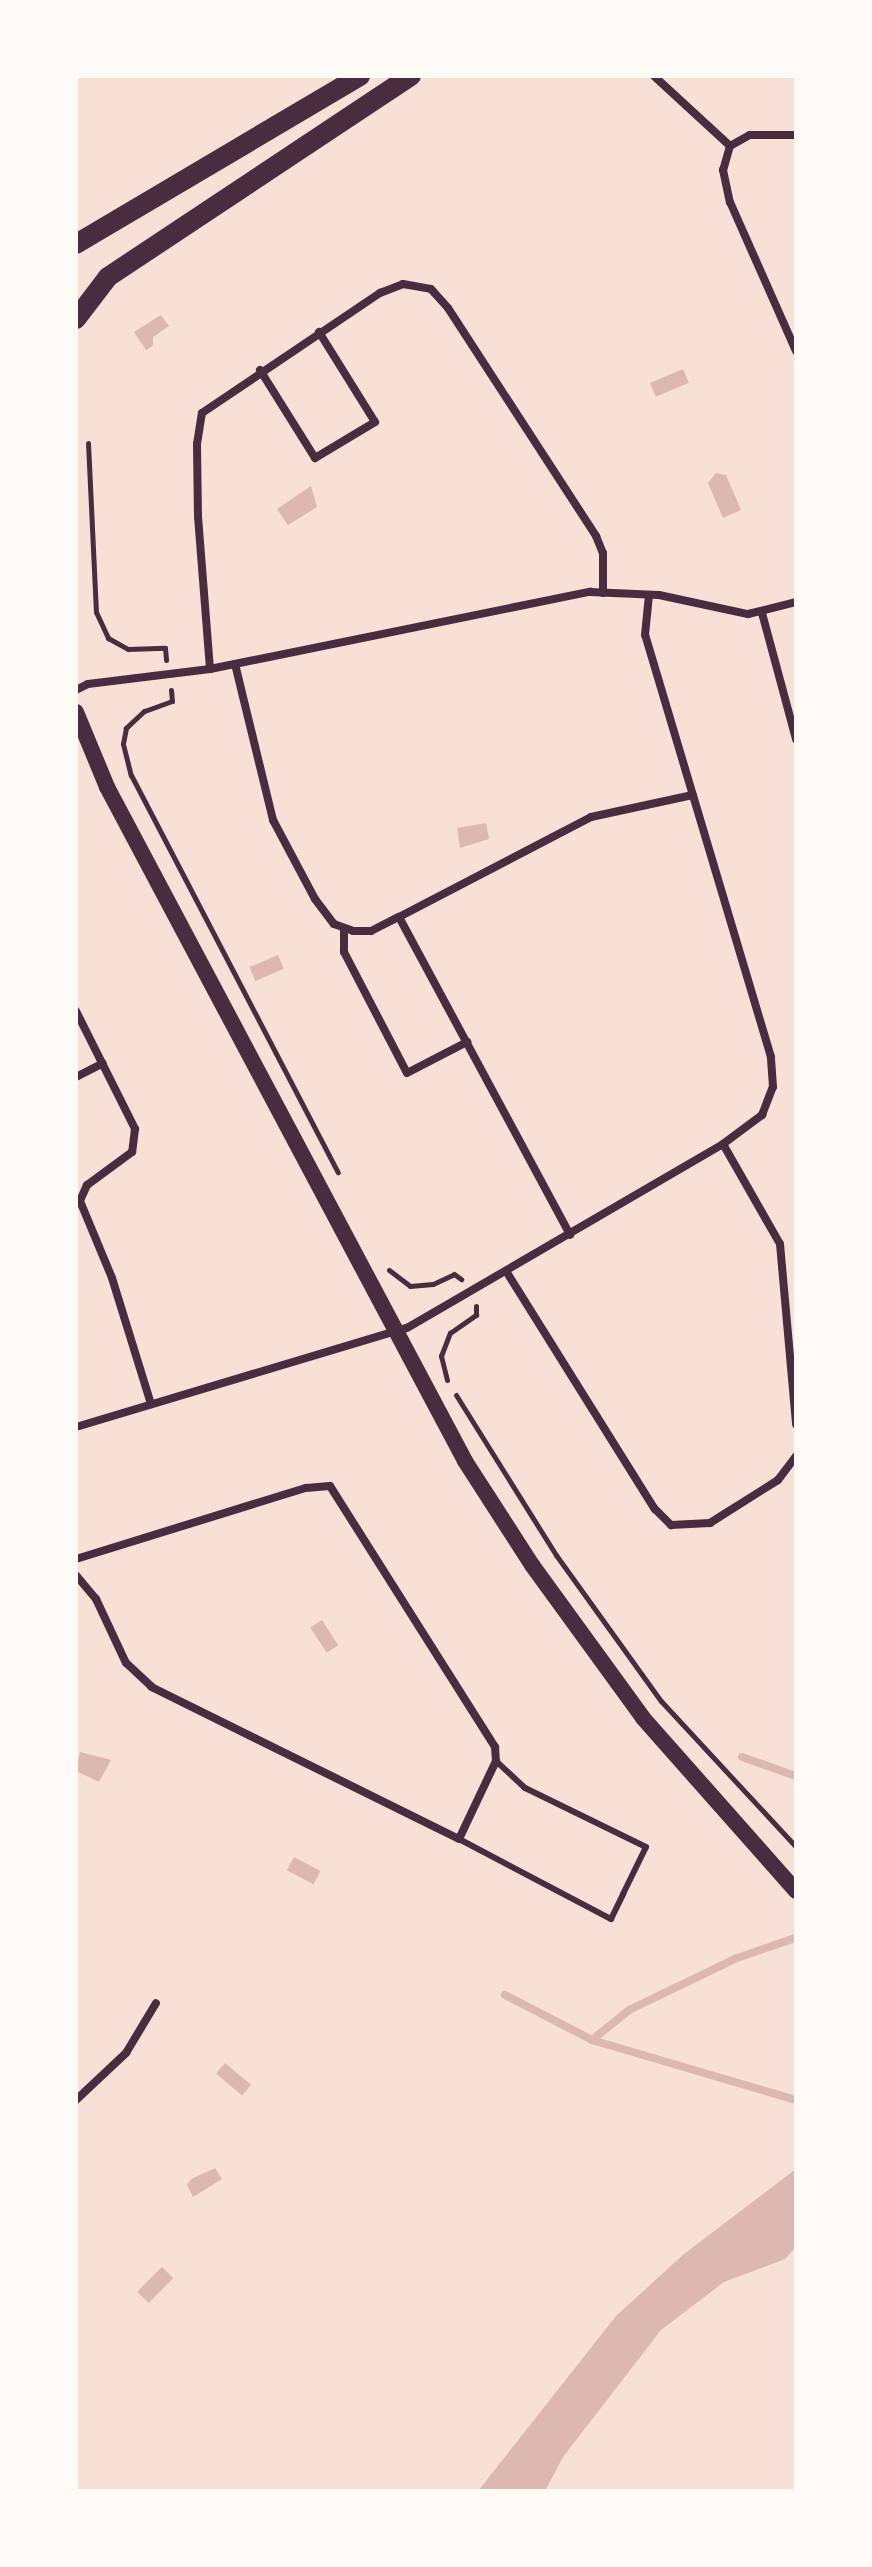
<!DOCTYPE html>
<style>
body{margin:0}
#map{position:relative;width:872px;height:2567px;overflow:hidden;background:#f7e1d7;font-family:"Noto Sans",sans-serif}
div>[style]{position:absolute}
.water>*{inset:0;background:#dcb8b0;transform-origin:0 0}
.stream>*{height:8px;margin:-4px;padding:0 4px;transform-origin:4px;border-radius:4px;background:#dcb8b0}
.path>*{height:5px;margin:-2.5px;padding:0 2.5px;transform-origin:2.5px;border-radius:2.5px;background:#4a2c40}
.service>*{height:6px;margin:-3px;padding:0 3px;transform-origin:3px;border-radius:3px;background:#4a2c40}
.minor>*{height:8px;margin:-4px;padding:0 4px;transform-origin:4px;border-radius:4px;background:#4a2c40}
.secondary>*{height:16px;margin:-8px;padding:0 8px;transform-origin:8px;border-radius:8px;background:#4a2c40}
.primary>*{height:20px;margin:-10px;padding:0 10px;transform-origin:10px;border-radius:10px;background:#4a2c40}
span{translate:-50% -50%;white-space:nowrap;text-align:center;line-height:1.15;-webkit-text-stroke:7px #fffaf5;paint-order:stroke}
.frame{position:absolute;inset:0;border:78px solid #fffaf5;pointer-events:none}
</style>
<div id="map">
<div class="water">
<i style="clip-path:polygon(161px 315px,169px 326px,153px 337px,153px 346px,146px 350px,134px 332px)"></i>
<i style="left:683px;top:369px;width:15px;height:36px;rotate:67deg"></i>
<i style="clip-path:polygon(716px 473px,726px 475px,741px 510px,723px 518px,708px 483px)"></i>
<i style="clip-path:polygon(311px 486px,317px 507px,288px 525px,277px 509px)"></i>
<i style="clip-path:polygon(486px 823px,489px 839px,460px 848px,457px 828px)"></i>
<i style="left:278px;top:955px;width:15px;height:31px;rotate:67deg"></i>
<i style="left:322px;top:1620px;width:30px;height:14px;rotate:57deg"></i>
<i style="clip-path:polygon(80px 1752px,111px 1760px,99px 1782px,76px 1771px)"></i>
<i style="left:294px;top:1857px;width:30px;height:15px;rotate:28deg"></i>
<i style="left:225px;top:2063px;width:34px;height:14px;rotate:40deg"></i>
<i style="clip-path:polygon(215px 2168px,222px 2179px,193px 2197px,187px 2185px,191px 2179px)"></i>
<i style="clip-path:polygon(796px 2169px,796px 2247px,785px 2259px,724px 2282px,661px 2330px,563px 2457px,545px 2491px,478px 2491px,616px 2316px,684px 2254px)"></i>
<i style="left:162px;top:2267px;width:16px;height:35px;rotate:45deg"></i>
</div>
<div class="stream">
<i style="left:742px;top:1757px;width:57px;rotate:19.4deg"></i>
<i style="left:505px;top:1995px;width:98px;rotate:27.3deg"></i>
<i style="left:592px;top:2040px;width:213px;rotate:16.4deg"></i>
<i style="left:592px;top:2040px;width:48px;rotate:-39deg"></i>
<i style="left:629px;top:2010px;width:120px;rotate:-25.7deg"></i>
<i style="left:737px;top:1958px;width:61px;rotate:-19deg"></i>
</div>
<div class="path">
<i style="left:88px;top:443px;width:169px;rotate:87.3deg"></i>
<i style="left:96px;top:612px;width:29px;rotate:65deg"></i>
<i style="left:108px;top:638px;width:23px;rotate:29deg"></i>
<i style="left:128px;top:649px;width:37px;rotate:-2deg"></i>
<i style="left:165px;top:648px;width:12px;rotate:85deg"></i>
<i style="left:171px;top:690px;width:11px;rotate:85deg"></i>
<i style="left:172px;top:701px;width:30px;rotate:160deg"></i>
<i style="left:144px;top:711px;width:25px;rotate:137deg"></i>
<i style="left:126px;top:728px;width:16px;rotate:101deg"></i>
<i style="left:123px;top:744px;width:32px;rotate:76deg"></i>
<i style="left:131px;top:775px;width:448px;rotate:62.5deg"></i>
<i style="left:389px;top:1270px;width:26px;rotate:37deg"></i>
<i style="left:410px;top:1286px;width:23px;rotate:-5deg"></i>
<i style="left:433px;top:1284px;width:23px;rotate:-25deg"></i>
<i style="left:454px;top:1274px;width:9px;rotate:36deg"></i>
<i style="left:447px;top:1380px;width:25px;rotate:-104deg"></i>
<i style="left:441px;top:1356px;width:25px;rotate:-69deg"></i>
<i style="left:450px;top:1333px;width:32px;rotate:-35deg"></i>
<i style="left:476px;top:1315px;width:9px;rotate:-90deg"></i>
<i style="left:456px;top:1395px;width:189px;rotate:58deg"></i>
<i style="left:556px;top:1555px;width:180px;rotate:54.3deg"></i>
<i style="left:661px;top:1701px;width:199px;rotate:47.2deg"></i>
</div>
<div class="service">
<i style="left:459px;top:1839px;width:172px;rotate:27.8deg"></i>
<i style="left:611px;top:1919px;width:28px;rotate:-64deg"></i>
<i style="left:623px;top:1894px;width:52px;rotate:-63.9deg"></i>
<i style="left:646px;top:1847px;width:135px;rotate:-154deg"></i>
<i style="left:525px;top:1788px;width:40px;rotate:-137deg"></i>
</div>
<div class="minor">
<i style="left:654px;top:76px;width:103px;rotate:42.6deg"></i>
<i style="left:730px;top:146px;width:25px;rotate:106deg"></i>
<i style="left:723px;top:170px;width:33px;rotate:78deg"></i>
<i style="left:730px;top:202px;width:163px;rotate:66.1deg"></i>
<i style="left:730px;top:146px;width:23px;rotate:-29deg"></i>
<i style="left:750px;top:135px;width:46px"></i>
<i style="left:260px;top:370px;width:104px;rotate:58deg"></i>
<i style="left:315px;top:458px;width:70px;rotate:-31deg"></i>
<i style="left:375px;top:422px;width:106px;rotate:-121.9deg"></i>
<i style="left:762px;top:613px;width:131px;rotate:74.9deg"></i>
<i style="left:235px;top:664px;width:161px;rotate:76.3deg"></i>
<i style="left:273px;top:820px;width:89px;rotate:62deg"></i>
<i style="left:315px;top:899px;width:31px;rotate:53deg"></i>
<i style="left:334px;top:924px;width:20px;rotate:20deg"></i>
<i style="left:353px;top:931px;width:18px"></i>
<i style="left:371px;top:931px;width:31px;rotate:-27deg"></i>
<i style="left:399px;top:917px;width:361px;rotate:61.7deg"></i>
<i style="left:210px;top:669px;width:152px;rotate:-94.5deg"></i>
<i style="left:198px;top:517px;width:73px;rotate:-90.8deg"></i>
<i style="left:197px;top:444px;width:31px;rotate:-81deg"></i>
<i style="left:202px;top:413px;width:215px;rotate:-34deg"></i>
<i style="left:380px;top:293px;width:25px;rotate:-21deg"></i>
<i style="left:403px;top:284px;width:28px;rotate:10deg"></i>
<i style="left:431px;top:289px;width:25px;rotate:48deg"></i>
<i style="left:448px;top:308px;width:272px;rotate:57deg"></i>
<i style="left:596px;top:536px;width:18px;rotate:68deg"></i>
<i style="left:603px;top:553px;width:40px;rotate:90deg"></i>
<i style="left:76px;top:690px;width:13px;rotate:-27deg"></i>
<i style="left:88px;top:684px;width:123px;rotate:-7deg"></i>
<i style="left:210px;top:669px;width:388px;rotate:-11.5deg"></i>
<i style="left:590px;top:592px;width:69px;rotate:2.5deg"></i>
<i style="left:659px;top:595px;width:91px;rotate:12.1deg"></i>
<i style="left:748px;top:614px;width:49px;rotate:-14deg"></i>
<i style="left:399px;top:917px;width:216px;rotate:-27.5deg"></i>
<i style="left:591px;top:817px;width:104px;rotate:-12.2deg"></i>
<i style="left:344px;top:929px;width:23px;rotate:90deg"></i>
<i style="left:344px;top:952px;width:136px;rotate:62.5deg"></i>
<i style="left:407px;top:1073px;width:68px;rotate:-27.3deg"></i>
<i style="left:76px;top:1011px;width:132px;rotate:63.4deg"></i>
<i style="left:135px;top:1129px;width:23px;rotate:97deg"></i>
<i style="left:132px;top:1152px;width:56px;rotate:143.7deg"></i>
<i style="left:87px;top:1185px;width:17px;rotate:114deg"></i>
<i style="left:80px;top:1201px;width:83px;rotate:67.4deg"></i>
<i style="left:112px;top:1278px;width:132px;rotate:72.8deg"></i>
<i style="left:76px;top:1077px;width:30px;rotate:-27deg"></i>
<i style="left:723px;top:1144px;width:115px;rotate:60.3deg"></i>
<i style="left:780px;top:1244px;width:181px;rotate:84.9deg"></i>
<i style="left:506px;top:1271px;width:281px;rotate:58deg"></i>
<i style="left:655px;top:1509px;width:23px;rotate:45deg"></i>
<i style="left:671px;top:1525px;width:39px;rotate:-3deg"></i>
<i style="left:710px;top:1523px;width:80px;rotate:-32.3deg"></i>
<i style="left:778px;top:1480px;width:30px;rotate:-53deg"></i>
<i style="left:76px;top:1427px;width:345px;rotate:-16.7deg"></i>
<i style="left:407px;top:1328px;width:366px;rotate:-30.2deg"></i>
<i style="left:723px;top:1144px;width:49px;rotate:-36.6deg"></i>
<i style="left:762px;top:1115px;width:30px;rotate:-69deg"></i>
<i style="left:773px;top:1087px;width:30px;rotate:-94deg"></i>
<i style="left:771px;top:1057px;width:440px;rotate:-106.6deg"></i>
<i style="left:645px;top:635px;width:40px;rotate:-84.3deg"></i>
<i style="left:76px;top:1559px;width:241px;rotate:-17.2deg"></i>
<i style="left:306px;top:1488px;width:24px;rotate:-5deg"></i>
<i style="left:330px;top:1486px;width:309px;rotate:57.7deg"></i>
<i style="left:495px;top:1747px;width:14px;rotate:86deg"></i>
<i style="left:496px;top:1761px;width:86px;rotate:115.4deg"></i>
<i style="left:459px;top:1839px;width:343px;rotate:-153.7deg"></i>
<i style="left:152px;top:1687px;width:35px;rotate:-137deg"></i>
<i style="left:126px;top:1663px;width:71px;rotate:-115.1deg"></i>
<i style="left:96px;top:1599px;width:31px;rotate:-130deg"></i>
<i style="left:76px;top:2100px;width:69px;rotate:-43.2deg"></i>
<i style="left:126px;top:2053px;width:58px;rotate:-59deg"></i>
</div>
<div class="secondary">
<i style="left:76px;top:712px;width:81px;rotate:67.5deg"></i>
<i style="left:107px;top:787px;width:763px;rotate:62.02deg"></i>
<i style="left:465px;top:1461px;width:124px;rotate:57.2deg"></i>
<i style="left:532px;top:1565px;width:189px;rotate:54deg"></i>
<i style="left:643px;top:1718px;width:231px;rotate:48.5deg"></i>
</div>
<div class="primary">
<i style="left:76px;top:244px;width:330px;rotate:-30.6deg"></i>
<i style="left:76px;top:319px;width:53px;rotate:-52.7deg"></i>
<i style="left:108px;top:277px;width:364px;rotate:-33.6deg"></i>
</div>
<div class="frame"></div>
</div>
